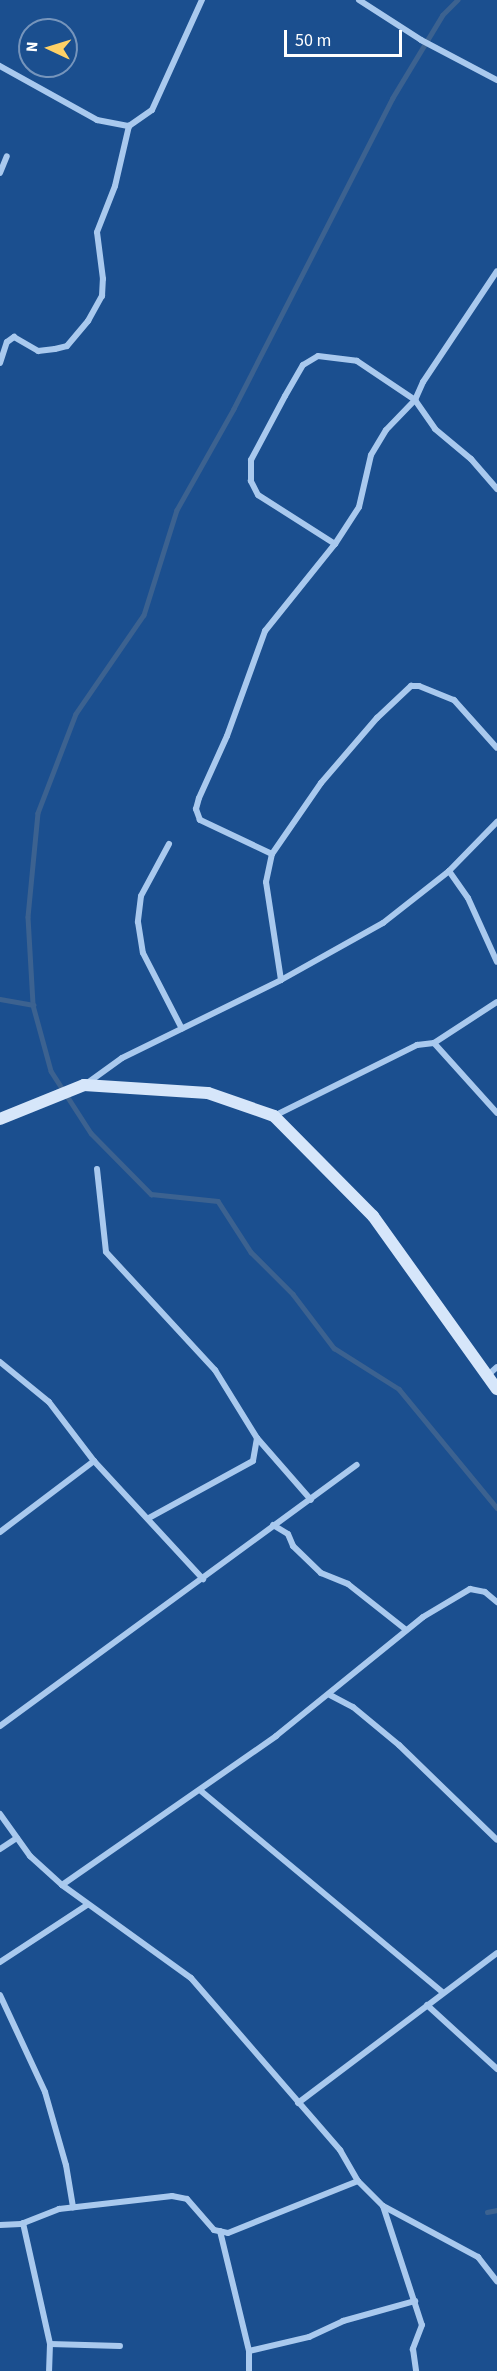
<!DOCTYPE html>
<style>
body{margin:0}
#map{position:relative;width:497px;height:2371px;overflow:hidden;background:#1b4f8f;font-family:"Source Sans 3",sans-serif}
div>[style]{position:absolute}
.stream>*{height:4.5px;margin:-2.25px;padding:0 2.25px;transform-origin:2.25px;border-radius:2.25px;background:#3c6290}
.street>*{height:6px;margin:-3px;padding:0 3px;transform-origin:3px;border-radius:3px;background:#a9c9ee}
.secondary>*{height:12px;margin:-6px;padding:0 6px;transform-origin:6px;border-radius:6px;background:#d6e6fa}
span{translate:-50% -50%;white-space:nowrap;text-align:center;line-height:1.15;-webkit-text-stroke:5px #1b4f8f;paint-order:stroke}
.north{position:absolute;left:18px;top:18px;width:60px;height:60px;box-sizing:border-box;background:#1b4f8f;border:2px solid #7695bc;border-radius:50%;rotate:274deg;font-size:16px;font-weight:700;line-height:24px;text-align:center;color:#fff}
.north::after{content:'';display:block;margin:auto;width:21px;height:27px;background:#ffd166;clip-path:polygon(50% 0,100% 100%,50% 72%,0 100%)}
.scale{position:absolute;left:284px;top:30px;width:118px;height:27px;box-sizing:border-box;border:3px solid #fff;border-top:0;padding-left:8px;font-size:18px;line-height:21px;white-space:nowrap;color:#fff;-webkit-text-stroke:4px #1b4f8f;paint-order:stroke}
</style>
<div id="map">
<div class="stream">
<i style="left:458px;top:0;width:21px;rotate:135deg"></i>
<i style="left:443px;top:15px;width:97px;rotate:121.1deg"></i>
<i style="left:393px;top:98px;width:349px;rotate:117.1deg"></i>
<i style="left:234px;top:409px;width:116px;rotate:119.4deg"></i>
<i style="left:177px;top:510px;width:110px;rotate:107.4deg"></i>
<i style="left:144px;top:615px;width:120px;rotate:124.5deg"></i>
<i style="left:76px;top:714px;width:106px;rotate:111deg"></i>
<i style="left:38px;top:813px;width:104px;rotate:95.5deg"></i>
<i style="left:28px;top:917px;width:88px;rotate:86.7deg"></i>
<i style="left:33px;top:1005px;width:68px;rotate:74.7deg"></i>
<i style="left:51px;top:1071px;width:74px;rotate:57.2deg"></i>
<i style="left:91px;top:1133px;width:86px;rotate:45.5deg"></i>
<i style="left:151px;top:1194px;width:67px;rotate:6deg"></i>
<i style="left:218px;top:1201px;width:61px;rotate:57.1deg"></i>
<i style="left:251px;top:1252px;width:59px;rotate:45deg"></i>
<i style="left:293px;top:1294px;width:68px;rotate:52.8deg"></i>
<i style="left:334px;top:1348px;width:77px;rotate:32.2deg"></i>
<i style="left:399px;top:1389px;width:154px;rotate:50.5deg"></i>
<i style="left:0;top:999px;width:34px;rotate:10deg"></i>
<i style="left:487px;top:2212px;width:10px;rotate:-11deg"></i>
</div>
<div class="street">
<i style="left:359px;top:0;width:74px;rotate:32.8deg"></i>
<i style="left:421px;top:40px;width:86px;rotate:27.8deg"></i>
<i style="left:0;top:66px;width:111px;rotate:29.1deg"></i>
<i style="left:97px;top:120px;width:33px;rotate:11deg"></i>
<i style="left:129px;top:126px;width:28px;rotate:-35deg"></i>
<i style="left:152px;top:110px;width:121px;rotate:-65.6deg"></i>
<i style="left:0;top:173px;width:18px;rotate:-68deg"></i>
<i style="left:0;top:363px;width:22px;rotate:-72deg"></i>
<i style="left:7px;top:342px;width:9px;rotate:-36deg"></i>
<i style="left:14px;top:337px;width:28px;rotate:30deg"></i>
<i style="left:38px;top:351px;width:17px;rotate:-7deg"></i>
<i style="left:55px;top:349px;width:12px;rotate:-14deg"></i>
<i style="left:67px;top:346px;width:33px;rotate:-50deg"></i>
<i style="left:88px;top:321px;width:29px;rotate:-61deg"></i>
<i style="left:102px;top:296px;width:17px;rotate:-87deg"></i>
<i style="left:103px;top:279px;width:47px;rotate:-97.3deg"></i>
<i style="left:97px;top:232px;width:49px;rotate:-68.6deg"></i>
<i style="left:115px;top:186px;width:62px;rotate:-76.9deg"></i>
<i style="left:335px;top:544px;width:91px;rotate:-147.5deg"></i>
<i style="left:258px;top:495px;width:16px;rotate:-117deg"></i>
<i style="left:251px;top:481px;width:21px;rotate:-90deg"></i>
<i style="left:251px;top:460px;width:72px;rotate:-62deg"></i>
<i style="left:285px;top:396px;width:36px;rotate:-60deg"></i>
<i style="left:303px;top:365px;width:17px;rotate:-31deg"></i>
<i style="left:318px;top:356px;width:39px;rotate:7deg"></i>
<i style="left:357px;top:361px;width:70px;rotate:33.9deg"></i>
<i style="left:415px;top:400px;width:35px;rotate:55deg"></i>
<i style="left:435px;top:429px;width:47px;rotate:39.8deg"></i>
<i style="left:471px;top:459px;width:40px;rotate:49deg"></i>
<i style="left:169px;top:844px;width:59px;rotate:118.3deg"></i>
<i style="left:141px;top:896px;width:26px;rotate:97deg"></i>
<i style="left:138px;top:922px;width:31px;rotate:81deg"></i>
<i style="left:143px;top:953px;width:85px;rotate:62.8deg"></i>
<i style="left:272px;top:854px;width:80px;rotate:-154.7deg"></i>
<i style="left:200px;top:820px;width:12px;rotate:-110deg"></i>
<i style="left:196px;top:809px;width:11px;rotate:-75deg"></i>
<i style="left:199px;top:798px;width:68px;rotate:-65.7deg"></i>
<i style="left:227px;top:736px;width:112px;rotate:-70.1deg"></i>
<i style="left:265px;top:631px;width:112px;rotate:-51.2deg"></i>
<i style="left:335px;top:544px;width:44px;rotate:-57deg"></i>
<i style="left:359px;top:507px;width:53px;rotate:-77deg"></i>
<i style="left:371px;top:455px;width:29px;rotate:-59deg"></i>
<i style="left:386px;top:430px;width:42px;rotate:-46deg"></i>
<i style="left:415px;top:400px;width:20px;rotate:-66deg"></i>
<i style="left:423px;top:382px;width:133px;rotate:-56.3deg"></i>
<i style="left:449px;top:871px;width:33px;rotate:55deg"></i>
<i style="left:468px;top:898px;width:70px;rotate:65.6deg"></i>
<i style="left:281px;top:980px;width:99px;rotate:-98.7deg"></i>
<i style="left:266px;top:882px;width:29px;rotate:-78deg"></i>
<i style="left:272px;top:854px;width:86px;rotate:-55.4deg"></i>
<i style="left:321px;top:783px;width:86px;rotate:-49.3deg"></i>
<i style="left:377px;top:718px;width:47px;rotate:-43.3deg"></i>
<i style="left:411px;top:686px;width:8px"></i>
<i style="left:419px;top:686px;width:38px;rotate:22deg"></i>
<i style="left:454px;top:700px;width:64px;rotate:48.1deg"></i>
<i style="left:434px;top:1043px;width:94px;rotate:48deg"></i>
<i style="left:86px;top:1084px;width:44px;rotate:-35.8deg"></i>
<i style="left:122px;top:1058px;width:177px;rotate:-26.1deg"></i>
<i style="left:281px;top:980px;width:117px;rotate:-29.2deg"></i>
<i style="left:383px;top:923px;width:84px;rotate:-38.2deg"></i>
<i style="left:449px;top:871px;width:69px;rotate:-45.6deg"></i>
<i style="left:274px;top:1116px;width:160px;rotate:-26.4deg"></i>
<i style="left:417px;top:1045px;width:17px;rotate:-7deg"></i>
<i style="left:434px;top:1043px;width:75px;rotate:-33.1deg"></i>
<i style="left:97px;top:1169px;width:83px;rotate:83.8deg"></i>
<i style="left:106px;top:1252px;width:161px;rotate:47.3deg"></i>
<i style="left:215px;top:1370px;width:80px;rotate:58.3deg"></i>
<i style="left:257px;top:1438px;width:23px;rotate:100deg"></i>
<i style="left:253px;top:1461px;width:119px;rotate:151.3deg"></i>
<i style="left:0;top:1362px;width:63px;rotate:39.2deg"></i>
<i style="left:49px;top:1402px;width:74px;rotate:52.7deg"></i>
<i style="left:94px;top:1461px;width:161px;rotate:47.3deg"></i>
<i style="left:487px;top:1376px;width:13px;rotate:-42deg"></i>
<i style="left:257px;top:1438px;width:82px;rotate:48.9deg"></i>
<i style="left:273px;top:1525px;width:17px;rotate:31deg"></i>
<i style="left:288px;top:1534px;width:13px;rotate:67deg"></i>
<i style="left:293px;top:1546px;width:39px;rotate:44deg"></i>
<i style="left:321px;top:1573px;width:29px;rotate:22deg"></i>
<i style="left:348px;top:1584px;width:73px;rotate:38.3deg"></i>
<i style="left:0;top:1532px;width:118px;rotate:-37.1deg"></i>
<i style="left:330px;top:1695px;width:26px;rotate:28deg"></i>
<i style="left:353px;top:1707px;width:60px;rotate:39.6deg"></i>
<i style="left:399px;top:1745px;width:136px;rotate:44.1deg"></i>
<i style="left:0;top:1726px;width:442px;rotate:-36.2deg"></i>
<i style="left:201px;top:1791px;width:314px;rotate:39.8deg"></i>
<i style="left:0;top:1814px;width:52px;rotate:54.5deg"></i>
<i style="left:30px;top:1856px;width:43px;rotate:42.2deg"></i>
<i style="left:62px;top:1885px;width:159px;rotate:35.8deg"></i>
<i style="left:191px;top:1978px;width:228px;rotate:49.1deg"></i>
<i style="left:340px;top:2150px;width:36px;rotate:60deg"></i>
<i style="left:358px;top:2181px;width:35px;rotate:45deg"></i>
<i style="left:383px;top:2206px;width:108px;rotate:28.2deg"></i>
<i style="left:478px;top:2257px;width:31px;rotate:52deg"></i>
<i style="left:0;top:1849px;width:20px;rotate:-33deg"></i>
<i style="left:62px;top:1885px;width:261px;rotate:-34.8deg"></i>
<i style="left:276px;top:1736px;width:189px;rotate:-39deg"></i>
<i style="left:423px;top:1617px;width:55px;rotate:-30.8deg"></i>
<i style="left:470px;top:1589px;width:15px;rotate:11deg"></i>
<i style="left:485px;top:1592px;width:16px;rotate:40deg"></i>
<i style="left:0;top:1962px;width:104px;rotate:-33.2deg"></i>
<i style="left:0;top:1995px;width:107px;rotate:65.1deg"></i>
<i style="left:45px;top:2092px;width:76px;rotate:74deg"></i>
<i style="left:66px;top:2165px;width:43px;rotate:80.5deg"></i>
<i style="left:427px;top:2005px;width:95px;rotate:42.4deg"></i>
<i style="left:298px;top:2103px;width:249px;rotate:-37deg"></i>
<i style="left:383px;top:2206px;width:125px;rotate:71.9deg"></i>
<i style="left:422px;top:2325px;width:26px;rotate:111deg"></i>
<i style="left:413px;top:2349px;width:22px;rotate:82deg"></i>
<i style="left:23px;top:2223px;width:124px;rotate:77.4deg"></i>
<i style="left:50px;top:2344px;width:27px;rotate:92deg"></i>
<i style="left:0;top:2225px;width:21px;rotate:-3deg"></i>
<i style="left:21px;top:2224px;width:41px;rotate:-21.5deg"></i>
<i style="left:59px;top:2209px;width:114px;rotate:-6.6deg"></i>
<i style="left:172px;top:2196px;width:15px;rotate:11deg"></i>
<i style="left:187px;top:2199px;width:41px;rotate:48.9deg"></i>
<i style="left:214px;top:2230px;width:14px;rotate:12deg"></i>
<i style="left:228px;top:2233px;width:140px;rotate:-21.8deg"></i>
<i style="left:220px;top:2231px;width:123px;rotate:76.4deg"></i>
<i style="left:249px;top:2351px;width:20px;rotate:90deg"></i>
<i style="left:50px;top:2344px;width:70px;rotate:1.6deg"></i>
<i style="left:249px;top:2351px;width:62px;rotate:-13.1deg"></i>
<i style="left:309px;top:2337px;width:38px;rotate:-25deg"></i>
<i style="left:343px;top:2321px;width:75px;rotate:-15.5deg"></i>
</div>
<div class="secondary">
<i style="left:0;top:1119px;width:91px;rotate:-22deg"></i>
<i style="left:84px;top:1085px;width:124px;rotate:3.7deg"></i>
<i style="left:208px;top:1093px;width:70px;rotate:19.2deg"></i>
<i style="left:274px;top:1116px;width:141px;rotate:45.3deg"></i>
<i style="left:373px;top:1216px;width:213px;rotate:54.4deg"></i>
</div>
<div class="north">N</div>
<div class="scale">50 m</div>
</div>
